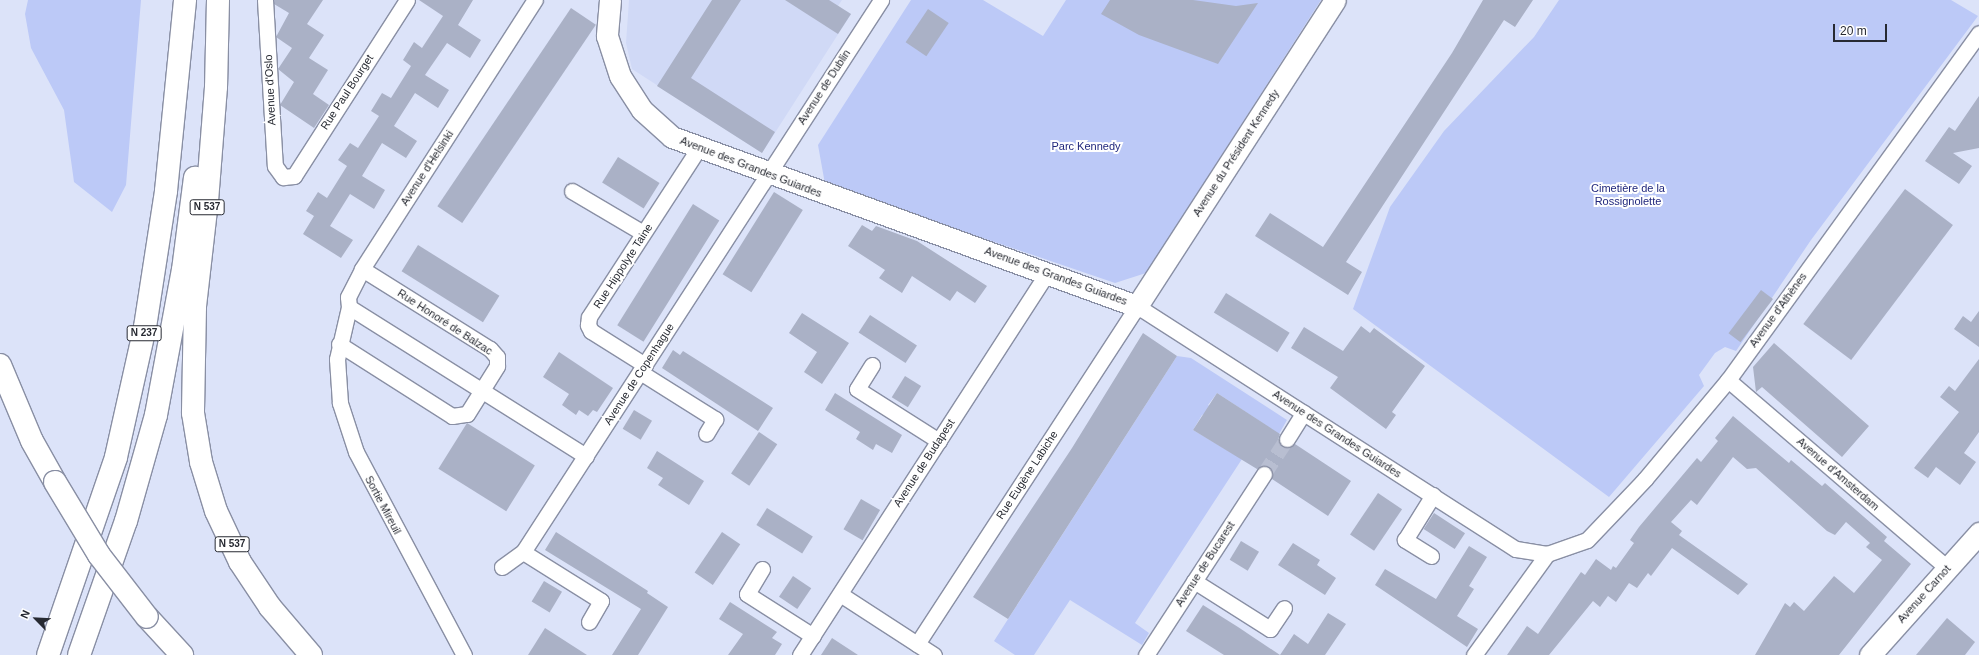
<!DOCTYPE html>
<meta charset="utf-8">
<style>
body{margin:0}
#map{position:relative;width:1979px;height:655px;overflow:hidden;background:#dce3f9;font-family:Helvetica,sans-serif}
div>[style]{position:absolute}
.built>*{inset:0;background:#d0d9f6}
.green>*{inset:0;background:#bcc9f7}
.building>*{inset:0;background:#aab1c6;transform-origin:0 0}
.street-tunnel>*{height:15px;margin-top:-7.5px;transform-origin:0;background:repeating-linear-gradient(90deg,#b8bed1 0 15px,transparent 0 23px)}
.roads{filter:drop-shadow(1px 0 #898fa4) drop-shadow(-1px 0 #898fa4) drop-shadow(0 1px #898fa4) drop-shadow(0 -1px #898fa4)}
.street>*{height:15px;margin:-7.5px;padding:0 7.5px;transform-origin:7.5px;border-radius:7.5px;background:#fff}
.secondary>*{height:21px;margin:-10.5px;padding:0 10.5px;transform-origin:10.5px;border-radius:10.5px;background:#fff}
.highway>*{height:22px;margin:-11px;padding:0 11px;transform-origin:11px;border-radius:11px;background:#fff}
.bridges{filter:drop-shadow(1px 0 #898fa4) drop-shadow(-1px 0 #898fa4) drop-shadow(0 1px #898fa4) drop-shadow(0 -1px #898fa4)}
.highway-bridge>*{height:22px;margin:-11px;padding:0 11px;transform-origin:11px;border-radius:11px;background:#fff}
span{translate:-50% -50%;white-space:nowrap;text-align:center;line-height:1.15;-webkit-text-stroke:4px #fff;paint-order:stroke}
.shield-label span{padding:1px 3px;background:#fff;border:1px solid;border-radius:3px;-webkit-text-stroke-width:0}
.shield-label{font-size:10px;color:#272a32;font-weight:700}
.street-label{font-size:11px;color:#272a32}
.park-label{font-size:11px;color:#20277c}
.north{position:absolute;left:16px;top:599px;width:40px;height:40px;-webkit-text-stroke:3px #fff;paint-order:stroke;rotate:294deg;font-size:11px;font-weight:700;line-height:16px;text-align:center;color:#272a32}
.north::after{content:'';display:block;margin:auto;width:14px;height:18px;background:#272a32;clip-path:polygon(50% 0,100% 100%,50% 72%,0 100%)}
.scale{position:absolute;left:1833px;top:24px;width:54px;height:18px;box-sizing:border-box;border:2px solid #272a32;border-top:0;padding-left:5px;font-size:12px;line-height:14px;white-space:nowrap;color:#272a32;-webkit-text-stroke:3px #fff;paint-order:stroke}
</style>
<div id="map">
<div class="built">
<i style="clip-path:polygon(629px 0,842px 0,838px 6px,851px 14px,762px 153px,632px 69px,626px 43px)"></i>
</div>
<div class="green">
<i style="clip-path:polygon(28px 0,141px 0,126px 185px,112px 212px,74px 182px,64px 110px,31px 48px,25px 14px)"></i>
<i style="clip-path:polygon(911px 0,983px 0,1043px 36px,1066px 0,1321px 0,1146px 273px,1115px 283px,825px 184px,818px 145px)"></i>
<i style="clip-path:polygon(1559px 0,1951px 0,1978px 16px,1811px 240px,1736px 351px,1725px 347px,1715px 353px,1699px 375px,1704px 386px,1609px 497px,1353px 309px,1390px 207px,1444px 131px,1534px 37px)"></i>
<i style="clip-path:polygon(1177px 356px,1191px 358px,1287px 420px,1279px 434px,1217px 393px,1208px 405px,1215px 410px,1202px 415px,1193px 430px,1242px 459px,1135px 623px,1149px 633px,1142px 645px,1070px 600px,1034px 655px,1015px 655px,994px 641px)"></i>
</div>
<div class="building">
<i style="clip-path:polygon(274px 0,323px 0,307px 24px,324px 35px,309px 58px,328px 70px,313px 94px,329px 105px,314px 128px,280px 105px,294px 82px,278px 69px,292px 48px,276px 37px,289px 13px,274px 4px)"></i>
<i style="clip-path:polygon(419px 0,473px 0,458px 25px,481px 40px,470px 58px,447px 43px,425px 75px,449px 90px,438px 108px,415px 93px,394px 126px,417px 141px,406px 158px,382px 143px,362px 176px,385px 190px,374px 209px,350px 194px,330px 226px,353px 240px,341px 258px,303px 234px,314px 216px,306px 211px,318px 192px,327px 198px,347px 166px,338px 160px,350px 143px,358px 148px,379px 116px,371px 111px,382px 93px,391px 98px,411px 66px,403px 60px,414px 42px,422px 48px,443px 16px)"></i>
<i style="clip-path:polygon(712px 0,741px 0,691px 78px,775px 132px,762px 153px,657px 86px)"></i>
<i style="clip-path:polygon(785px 0,829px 0,851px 14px,838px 34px)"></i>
<i style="clip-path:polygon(1110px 0,1193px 0,1236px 6px,1258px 3px,1218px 64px,1139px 35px,1101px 14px)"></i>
<i style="clip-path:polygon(1483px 0,1533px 0,1515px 27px,1504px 20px,1346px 262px,1362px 272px,1348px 295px,1255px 236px,1270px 213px,1323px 247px,1452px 53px)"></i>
<i style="left:571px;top:8px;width:30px;height:239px;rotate:34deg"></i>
<i style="left:928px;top:9px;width:25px;height:40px;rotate:34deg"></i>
<i style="clip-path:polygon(1979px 96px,1979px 148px,1953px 153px,1972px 166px,1959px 184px,1925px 161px,1949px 127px,1955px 131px)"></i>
<i style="left:618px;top:157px;width:49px;height:30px;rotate:32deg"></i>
<i style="left:1905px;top:189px;width:60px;height:169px;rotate:37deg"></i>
<i style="left:774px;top:192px;width:34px;height:97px;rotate:32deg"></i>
<i style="left:693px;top:204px;width:31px;height:143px;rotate:32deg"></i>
<i style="clip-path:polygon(862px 225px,872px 231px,876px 226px,917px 241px,987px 286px,975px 303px,957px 291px,950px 301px,912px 276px,902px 293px,879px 278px,885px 270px,848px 246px)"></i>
<i style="left:418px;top:245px;width:96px;height:31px;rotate:32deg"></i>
<i style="left:1761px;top:290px;width:15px;height:54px;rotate:37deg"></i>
<i style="left:1226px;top:293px;width:75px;height:23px;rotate:32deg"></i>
<i style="clip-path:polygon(1979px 311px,1979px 347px,1954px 329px,1963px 316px,1971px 322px)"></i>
<i style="clip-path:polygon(802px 313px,849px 343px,822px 384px,804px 372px,817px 352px,789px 333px)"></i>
<i style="left:870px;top:315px;width:56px;height:21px;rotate:33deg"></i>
<i style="clip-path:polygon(1361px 326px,1370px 333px,1374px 328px,1425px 366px,1392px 412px,1396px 415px,1386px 429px,1330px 388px,1338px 377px,1291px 348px,1304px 327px,1343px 351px)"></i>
<i style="clip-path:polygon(1143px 333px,1177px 356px,1008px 619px,973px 597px,1072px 448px)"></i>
<i style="clip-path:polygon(1774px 343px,1869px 426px,1842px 457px,1762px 387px,1756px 392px,1753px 367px)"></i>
<i style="clip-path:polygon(673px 350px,680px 355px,683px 351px,773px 408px,758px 431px,662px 368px)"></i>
<i style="clip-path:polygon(559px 352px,613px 388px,597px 412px,593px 410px,588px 416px,579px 410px,576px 415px,562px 405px,569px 394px,543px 377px)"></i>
<i style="clip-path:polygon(1979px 359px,1979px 432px,1964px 453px,1976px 462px,1960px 485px,1936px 467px,1928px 478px,1914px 468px,1959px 412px,1940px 397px,1949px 386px,1955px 391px)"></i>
<i style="left:905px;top:376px;width:19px;height:25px;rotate:32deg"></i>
<i style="clip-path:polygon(835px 393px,902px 435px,892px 453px,876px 444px,873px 450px,856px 439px,860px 432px,825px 410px)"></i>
<i style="clip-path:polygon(1217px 393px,1280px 434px,1278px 439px,1282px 446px,1287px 448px,1295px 444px,1351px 481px,1328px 516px,1272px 479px,1272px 470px,1269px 466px,1257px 469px,1193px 430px)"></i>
<i style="left:634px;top:410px;width:21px;height:22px;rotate:31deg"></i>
<i style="clip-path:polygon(1733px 416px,1789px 463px,1791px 460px,1822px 486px,1825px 483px,1887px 537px,1884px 541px,1911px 564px,1839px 655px,1755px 655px,1785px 603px,1790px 607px,1794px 602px,1804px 611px,1834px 576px,1854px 593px,1882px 560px,1866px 547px,1870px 543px,1846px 522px,1835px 535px,1827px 531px,1756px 468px,1747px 469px,1733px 457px,1697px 505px,1691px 500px,1671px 522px,1682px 531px,1679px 535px,1748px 584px,1738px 595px,1672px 548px,1651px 576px,1648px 573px,1637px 588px,1629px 583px,1616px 602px,1608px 596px,1600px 607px,1593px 601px,1549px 655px,1507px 655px,1527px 626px,1538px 634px,1581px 572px,1585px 575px,1596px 559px,1611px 570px,1613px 566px,1616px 568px,1634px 543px,1630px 540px,1639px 527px,1697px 458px,1701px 462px,1718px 441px,1715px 438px)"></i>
<i style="left:467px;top:423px;width:80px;height:54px;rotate:32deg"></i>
<i style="left:759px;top:432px;width:22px;height:50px;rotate:34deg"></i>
<i style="clip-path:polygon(657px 451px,704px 481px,689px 505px,658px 485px,663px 478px,647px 468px)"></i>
<i style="left:1378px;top:493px;width:29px;height:50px;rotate:34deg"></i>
<i style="left:861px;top:499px;width:22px;height:35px;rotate:30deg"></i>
<i style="left:767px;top:508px;width:54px;height:20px;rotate:32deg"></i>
<i style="left:1434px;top:513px;width:37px;height:19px;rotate:33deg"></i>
<i style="clip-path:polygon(556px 532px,648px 591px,647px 593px,668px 607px,638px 655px,612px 655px,641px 609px,545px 550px)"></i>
<i style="left:722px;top:532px;width:22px;height:49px;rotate:34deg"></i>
<i style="left:1241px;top:541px;width:21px;height:22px;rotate:31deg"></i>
<i style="clip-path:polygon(1293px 543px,1320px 560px,1317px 565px,1336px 578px,1325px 595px,1278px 565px)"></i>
<i style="clip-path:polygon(1469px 546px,1487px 557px,1469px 586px,1474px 589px,1457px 616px,1478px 629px,1467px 647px,1375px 585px,1385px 569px,1436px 599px)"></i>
<i style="left:793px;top:576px;width:22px;height:25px;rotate:34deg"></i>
<i style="left:544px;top:581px;width:21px;height:24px;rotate:31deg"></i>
<i style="clip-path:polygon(730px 602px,777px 632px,772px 638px,782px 644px,775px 655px,728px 655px,743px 634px,719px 619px)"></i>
<i style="clip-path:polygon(1203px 605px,1238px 627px,1280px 655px,1224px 655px,1186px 631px)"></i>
<i style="clip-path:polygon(1328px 613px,1346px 624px,1325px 655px,1280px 655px,1294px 634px,1308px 644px)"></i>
<i style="clip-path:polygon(1947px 618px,1975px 642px,1965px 655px,1916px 655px)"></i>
<i style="clip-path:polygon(545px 628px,587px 655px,528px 655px)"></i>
<i style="clip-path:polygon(832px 638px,858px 655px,821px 655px)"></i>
</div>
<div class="street-tunnel">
<i style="left:1264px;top:474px;width:42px;rotate:-56.7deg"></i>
</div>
<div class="roads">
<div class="street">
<i style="left:265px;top:0;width:166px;rotate:86.6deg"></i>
<i style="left:275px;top:166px;width:14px;rotate:54deg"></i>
<i style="left:283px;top:177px;width:11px;rotate:-5deg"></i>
<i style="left:294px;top:176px;width:209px;rotate:-57.3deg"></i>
<i style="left:572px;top:191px;width:82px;rotate:30.6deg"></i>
<i style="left:349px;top:307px;width:280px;rotate:32.2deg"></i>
<i style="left:339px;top:344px;width:134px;rotate:32.5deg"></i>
<i style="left:452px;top:416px;width:15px;rotate:-8deg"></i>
<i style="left:467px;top:414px;width:57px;rotate:-58deg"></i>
<i style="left:497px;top:366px;width:9px;rotate:-90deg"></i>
<i style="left:497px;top:357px;width:11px;rotate:-131deg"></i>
<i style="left:490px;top:349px;width:151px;rotate:-148deg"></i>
<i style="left:645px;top:365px;width:64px;rotate:-147.8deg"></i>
<i style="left:591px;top:331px;width:7px;rotate:-117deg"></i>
<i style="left:588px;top:325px;width:8px;rotate:-83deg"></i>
<i style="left:589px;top:317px;width:200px;rotate:-57deg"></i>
<i style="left:872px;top:365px;width:28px;rotate:122deg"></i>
<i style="left:857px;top:389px;width:97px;rotate:32.4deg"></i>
<i style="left:640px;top:372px;width:89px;rotate:32.1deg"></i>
<i style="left:715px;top:419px;width:17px;rotate:121deg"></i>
<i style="left:1728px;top:380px;width:289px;rotate:40.6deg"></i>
<i style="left:1287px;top:439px;width:31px;rotate:-58deg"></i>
<i style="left:523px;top:552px;width:92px;rotate:32.1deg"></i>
<i style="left:601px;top:601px;width:24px;rotate:120deg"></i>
<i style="left:1431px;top:556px;width:31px;rotate:-148deg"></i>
<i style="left:1405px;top:540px;width:53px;rotate:-58.1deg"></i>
<i style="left:502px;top:567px;width:26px;rotate:-36deg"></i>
<i style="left:523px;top:552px;width:658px;rotate:-57.03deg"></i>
<i style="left:762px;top:569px;width:29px;rotate:121deg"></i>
<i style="left:747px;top:594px;width:78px;rotate:32.5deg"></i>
<i style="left:1194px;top:581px;width:90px;rotate:32.3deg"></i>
<i style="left:1270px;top:629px;width:25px;rotate:-56deg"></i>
<i style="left:840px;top:594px;width:112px;rotate:33deg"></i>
<i style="left:917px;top:644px;width:403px;rotate:-56.9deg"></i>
<i style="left:1137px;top:306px;width:450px;rotate:32.7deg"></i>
<i style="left:1516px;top:549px;width:31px;rotate:9deg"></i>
<i style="left:1547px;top:554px;width:42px;rotate:-19.3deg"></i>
<i style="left:1587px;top:540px;width:84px;rotate:-46.4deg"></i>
<i style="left:1645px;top:479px;width:129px;rotate:-50deg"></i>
<i style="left:1728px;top:380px;width:428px;rotate:-54.1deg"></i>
<i style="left:464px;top:655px;width:230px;rotate:-118deg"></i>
<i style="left:356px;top:452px;width:52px;rotate:-108.1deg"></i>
<i style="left:340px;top:403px;width:44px;rotate:-93.9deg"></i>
<i style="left:337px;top:359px;width:53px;rotate:-77deg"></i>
<i style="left:349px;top:307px;width:10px;rotate:-96deg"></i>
<i style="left:348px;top:297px;width:31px;rotate:-63deg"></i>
<i style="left:362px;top:269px;width:320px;rotate:-57.3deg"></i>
<i style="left:800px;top:655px;width:457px;rotate:-57.1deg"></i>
<i style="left:1146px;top:655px;width:216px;rotate:-56.9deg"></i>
<i style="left:1474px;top:655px;width:125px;rotate:-54.1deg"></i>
</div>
<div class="secondary">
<i style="left:610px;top:0;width:36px;rotate:95deg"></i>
<i style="left:607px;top:36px;width:42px;rotate:72deg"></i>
<i style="left:620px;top:76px;width:40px;rotate:57.1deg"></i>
<i style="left:642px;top:110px;width:40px;rotate:42deg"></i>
<i style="left:672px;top:137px;width:495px;rotate:20deg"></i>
<i style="left:1137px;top:306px;width:364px;rotate:-57.1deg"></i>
<i style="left:1870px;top:655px;width:164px;rotate:-48.2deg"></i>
</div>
<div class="highway">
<i style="left:218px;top:0;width:87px;rotate:91.3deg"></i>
<i style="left:216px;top:87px;width:114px;rotate:94.5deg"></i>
<i style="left:207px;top:201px;width:107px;rotate:96.5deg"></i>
<i style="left:195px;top:307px;width:106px;rotate:91.1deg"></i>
<i style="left:193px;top:413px;width:50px;rotate:80.7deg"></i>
<i style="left:201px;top:462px;width:51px;rotate:73deg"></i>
<i style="left:216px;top:511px;width:56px;rotate:64.8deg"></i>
<i style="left:240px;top:562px;width:54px;rotate:56.3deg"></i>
<i style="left:270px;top:607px;width:63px;rotate:49.5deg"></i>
<i style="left:0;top:365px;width:82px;rotate:67.2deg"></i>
<i style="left:32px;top:441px;width:47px;rotate:60.7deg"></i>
<i style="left:147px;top:617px;width:52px;rotate:47.4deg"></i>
<i style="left:48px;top:655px;width:209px;rotate:-71deg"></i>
<i style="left:116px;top:457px;width:133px;rotate:-77.4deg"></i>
<i style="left:145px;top:327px;width:138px;rotate:-81.2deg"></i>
<i style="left:166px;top:191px;width:192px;rotate:-84.3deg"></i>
<i style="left:79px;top:655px;width:142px;rotate:-70.7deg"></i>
<i style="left:126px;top:521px;width:110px;rotate:-74.2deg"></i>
<i style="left:156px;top:415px;width:147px;rotate:-79.5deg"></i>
<i style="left:183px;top:270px;width:93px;rotate:-82.6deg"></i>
</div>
</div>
<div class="bridges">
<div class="highway-bridge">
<i style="left:55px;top:482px;width:85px;rotate:58.9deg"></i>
<i style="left:99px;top:555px;width:78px;rotate:52.3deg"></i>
</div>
</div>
<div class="shield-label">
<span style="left:207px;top:207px">N 537</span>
<span style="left:144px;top:333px">N 237</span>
<span style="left:232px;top:544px">N 537</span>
</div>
<div class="street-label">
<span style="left:824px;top:87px;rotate:-57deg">Avenue de Dublin</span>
<span style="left:270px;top:90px;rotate:-93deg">Avenue d'Oslo</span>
<span style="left:347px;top:92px;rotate:-57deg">Rue Paul Bourget</span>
<span style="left:1236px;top:153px;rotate:-57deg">Avenue du Président Kennedy</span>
<span style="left:751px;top:167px;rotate:21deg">Avenue des Grandes Guiardes</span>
<span style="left:427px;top:168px;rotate:-57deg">Avenue d'Helsinki</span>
<span style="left:623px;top:266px;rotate:-57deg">Rue Hippolyte Taine</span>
<span style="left:1056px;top:276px;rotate:20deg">Avenue des Grandes Guiardes</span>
<span style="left:1778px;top:310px;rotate:-54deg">Avenue d'Athènes</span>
<span style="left:445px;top:322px;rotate:33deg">Rue Honoré de Balzac</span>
<span style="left:639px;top:374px;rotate:-57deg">Avenue de Copenhague</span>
<span style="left:1337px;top:434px;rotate:33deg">Avenue des Grandes Guiardes</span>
<span style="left:924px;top:463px;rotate:-57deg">Avenue de Budapest</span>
<span style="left:1838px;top:474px;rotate:41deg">Avenue d'Amsterdam</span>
<span style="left:1027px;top:475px;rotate:-57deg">Rue Eugène Labiche</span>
<span style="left:383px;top:505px;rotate:62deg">Sortie Mireuil</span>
<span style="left:1205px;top:564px;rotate:-57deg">Avenue de Bucarest</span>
<span style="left:1924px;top:594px;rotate:-48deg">Avenue Carnot</span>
</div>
<div class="park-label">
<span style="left:1086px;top:146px">Parc Kennedy</span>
<span style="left:1628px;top:195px">Cimetière de la<br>Rossignolette</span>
</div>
<div class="north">N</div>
<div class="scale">20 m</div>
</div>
